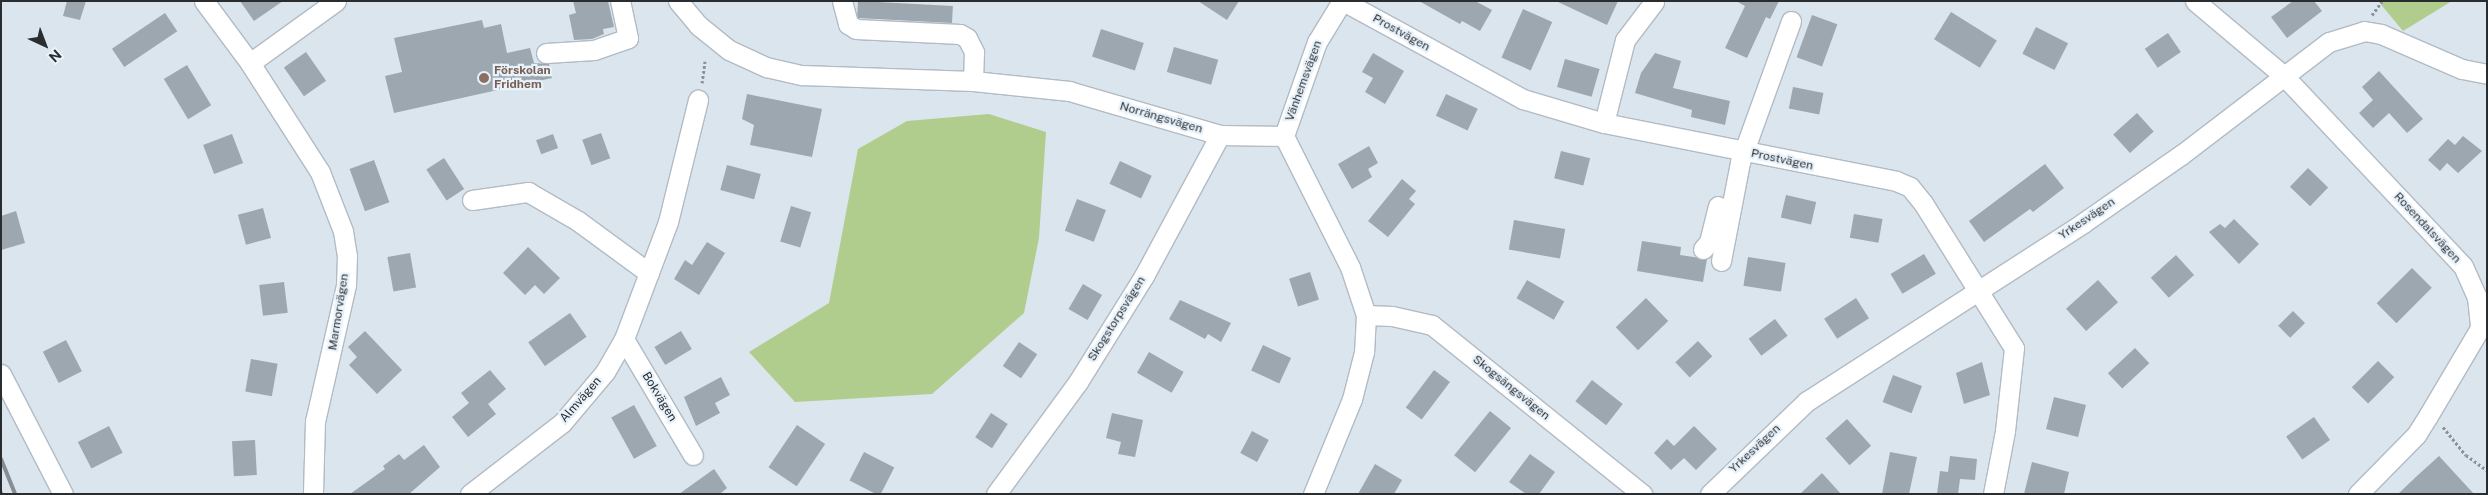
<!DOCTYPE html>
<meta charset="utf-8">
<style>
body{margin:0}
#map{position:relative;width:2488px;height:495px;overflow:hidden;background:#dbe5ee;font-family:"Public Sans",sans-serif}
div>[style]{position:absolute}
.green>*{inset:0;background:#b1cd8e}
.building>*{inset:0;background:#9da7af;transform-origin:0 0}
.path>*{height:3px;margin-top:-1.5px;transform-origin:0;background:repeating-linear-gradient(90deg,#8b9299 0 2.5px,transparent 0 5px)}
.roads{filter:drop-shadow(1px 0 #b2bbc4) drop-shadow(-1px 0 #b2bbc4) drop-shadow(0 1px #b2bbc4) drop-shadow(0 -1px #b2bbc4)}
.minor>*{height:19px;margin:-9.5px;padding:0 9.5px;transform-origin:9.5px;border-radius:9.5px;background:#fff}
.rail>*{height:4px;margin:-2px;padding:0 2px;transform-origin:2px;border-radius:2px;background:#868d93}
.dots>*{width:14px;height:14px;translate:-50% -50%;box-sizing:border-box;border:2px solid #e8f2fb;border-radius:50%}
span{translate:-50% -50%;white-space:nowrap;text-align:center;line-height:1.15;-webkit-text-stroke:4.5px #e8f2fb;paint-order:stroke}
.street-label{font-size:12px;color:#292d30}
.education-label{font-size:12px;color:#785e54;font-weight:700}
.left{translate:0 -50%;text-align:left}
.frame{position:absolute;inset:0;border:2px solid #292d30;pointer-events:none}
.north{position:absolute;left:20px;top:20px;width:50px;height:50px;-webkit-text-stroke:4px #e8f2fb;paint-order:stroke;rotate:137deg;font-size:14px;font-weight:700;line-height:20px;text-align:center;color:#292d30}
.north::after{content:'';display:block;margin:auto;width:18px;height:22px;background:#292d30;clip-path:polygon(50% 0,100% 100%,50% 72%,0 100%)}
</style>
<div id="map">
<div class="green">
<i style="clip-path:polygon(2378px 1px,2452px 1px,2403px 31px)"></i>
<i style="clip-path:polygon(989px 114px,1046px 132px,1039px 238px,1024px 313px,932px 394px,795px 402px,749px 352px,829px 303px,858px 149px,907px 121px)"></i>
</div>
<div class="building">
<i style="clip-path:polygon(67px 1px,86px 1px,80px 20px,63px 16px)"></i>
<i style="clip-path:polygon(240px 1px,283px 1px,254px 21px)"></i>
<i style="clip-path:polygon(573px 1px,608px 1px,614px 27px,603px 29px,604px 34px,592px 39px,574px 40px,569px 15px,576px 13px)"></i>
<i style="left:858px;top:1px;width:95px;height:17px;rotate:3deg"></i>
<i style="clip-path:polygon(1198px 1px,1239px 1px,1227px 20px)"></i>
<i style="clip-path:polygon(1419px 1px,1475px 1px,1492px 10px,1480px 31px,1462px 21px,1460px 24px)"></i>
<i style="clip-path:polygon(1556px 1px,1618px 1px,1607px 25px)"></i>
<i style="clip-path:polygon(1736px 1px,1779px 1px,1770px 19px,1766px 17px,1747px 58px,1725px 48px,1745px 6px)"></i>
<i style="clip-path:polygon(2293px 1px,2314px 1px,2322px 11px,2287px 38px,2271px 17px)"></i>
<i style="left:1523px;top:9px;width:32px;height:53px;rotate:24deg"></i>
<i style="left:1951px;top:12px;width:54px;height:32px;rotate:32deg"></i>
<i style="left:165px;top:13px;width:22px;height:64px;rotate:56deg"></i>
<i style="left:1812px;top:15px;width:27px;height:45px;rotate:20deg"></i>
<i style="clip-path:polygon(482px 20px,484px 28px,501px 24px,507px 53px,530px 48px,534px 63px,549px 64px,552px 78px,394px 113px,385px 76px,402px 72px,394px 38px)"></i>
<i style="left:2036px;top:27px;width:36px;height:30px;rotate:27deg"></i>
<i style="left:1101px;top:29px;width:45px;height:29px;rotate:18deg"></i>
<i style="left:2168px;top:33px;width:23px;height:28px;rotate:56deg"></i>
<i style="left:1174px;top:47px;width:46px;height:26px;rotate:16deg"></i>
<i style="left:306px;top:52px;width:35px;height:27px;rotate:55deg"></i>
<i style="clip-path:polygon(1373px 53px,1404px 71px,1385px 104px,1365px 92px,1373px 78px,1362px 72px)"></i>
<i style="clip-path:polygon(1655px 53px,1681px 61px,1673px 88px,1730px 101px,1725px 125px,1691px 117px,1692px 110px,1635px 93px,1641px 73px)"></i>
<i style="left:1565px;top:59px;width:36px;height:29px;rotate:16deg"></i>
<i style="left:187px;top:65px;width:47px;height:27px;rotate:59deg"></i>
<i style="clip-path:polygon(2379px 71px,2423px 119px,2407px 133px,2389px 113px,2373px 128px,2359px 113px,2373px 100px,2362px 87px)"></i>
<i style="left:1793px;top:87px;width:31px;height:22px;rotate:11deg"></i>
<i style="clip-path:polygon(747px 94px,822px 109px,812px 157px,750px 145px,754px 125px,742px 119px)"></i>
<i style="left:1446px;top:94px;width:35px;height:24px;rotate:25deg"></i>
<i style="left:2137px;top:113px;width:25px;height:32px;rotate:48deg"></i>
<i style="left:601px;top:133px;width:27px;height:20px;rotate:70deg"></i>
<i style="left:232px;top:134px;width:31px;height:31px;rotate:69deg"></i>
<i style="left:553px;top:134px;width:15px;height:18px;rotate:70deg"></i>
<i style="clip-path:polygon(2463px 136px,2482px 151px,2458px 173px,2447px 163px,2440px 171px,2428px 160px,2448px 139px,2455px 145px)"></i>
<i style="clip-path:polygon(1369px 146px,1378px 163px,1368px 169px,1372px 177px,1352px 189px,1338px 164px)"></i>
<i style="left:1561px;top:151px;width:30px;height:28px;rotate:14deg"></i>
<i style="left:444px;top:158px;width:37px;height:21px;rotate:57deg"></i>
<i style="left:374px;top:160px;width:45px;height:26px;rotate:70deg"></i>
<i style="left:1120px;top:161px;width:35px;height:25px;rotate:25deg"></i>
<i style="clip-path:polygon(2045px 164px,2064px 188px,2033px 212px,2030px 209px,1984px 242px,1969px 221px)"></i>
<i style="left:727px;top:165px;width:35px;height:26px;rotate:15deg"></i>
<i style="left:2308px;top:168px;width:28px;height:26px;rotate:44deg"></i>
<i style="clip-path:polygon(1402px 179px,1416px 191px,1409px 199px,1415px 204px,1388px 237px,1368px 221px)"></i>
<i style="left:1786px;top:195px;width:31px;height:23px;rotate:13deg"></i>
<i style="left:1077px;top:199px;width:31px;height:34px;rotate:21deg"></i>
<i style="left:791px;top:206px;width:21px;height:37px;rotate:17deg"></i>
<i style="left:263px;top:208px;width:31px;height:26px;rotate:75deg"></i>
<i style="clip-path:polygon(16px 211px,25px 243px,1px 250px,1px 216px)"></i>
<i style="left:1854px;top:214px;width:29px;height:24px;rotate:10deg"></i>
<i style="clip-path:polygon(2234px 219px,2259px 244px,2239px 264px,2209px 232px,2220px 224px,2225px 228px)"></i>
<i style="left:1514px;top:220px;width:52px;height:30px;rotate:10deg"></i>
<i style="clip-path:polygon(1642px 241px,1681px 247px,1680px 255px,1707px 259px,1703px 282px,1637px 271px)"></i>
<i style="clip-path:polygon(707px 242px,725px 253px,699px 295px,674px 279px,685px 260px,692px 265px)"></i>
<i style="clip-path:polygon(528px 247px,560px 278px,544px 294px,535px 285px,525px 295px,503px 273px)"></i>
<i style="left:410px;top:253px;width:35px;height:23px;rotate:80deg"></i>
<i style="left:1924px;top:254px;width:23px;height:39px;rotate:59deg"></i>
<i style="left:2176px;top:255px;width:27px;height:34px;rotate:48deg"></i>
<i style="left:1748px;top:257px;width:38px;height:29px;rotate:9deg"></i>
<i style="left:2412px;top:268px;width:28px;height:50px;rotate:45deg"></i>
<i style="left:1310px;top:272px;width:29px;height:22px;rotate:72deg"></i>
<i style="left:1527px;top:280px;width:43px;height:21px;rotate:30deg"></i>
<i style="left:2098px;top:280px;width:30px;height:43px;rotate:48deg"></i>
<i style="left:284px;top:282px;width:31px;height:25px;rotate:83deg"></i>
<i style="left:1083px;top:284px;width:22px;height:29px;rotate:30deg"></i>
<i style="left:1646px;top:298px;width:32px;height:42px;rotate:46deg"></i>
<i style="left:1856px;top:298px;width:24px;height:38px;rotate:57deg"></i>
<i style="clip-path:polygon(1180px 300px,1231px 323px,1221px 342px,1208px 334px,1205px 339px,1169px 319px)"></i>
<i style="left:2293px;top:311px;width:17px;height:21px;rotate:45deg"></i>
<i style="left:570px;top:313px;width:29px;height:51px;rotate:55deg"></i>
<i style="left:1775px;top:319px;width:21px;height:33px;rotate:53deg"></i>
<i style="clip-path:polygon(365px 331px,402px 370px,377px 394px,349px 365px,357px 357px,348px 347px)"></i>
<i style="left:681px;top:331px;width:21px;height:31px;rotate:59deg"></i>
<i style="left:66px;top:340px;width:35px;height:26px;rotate:63deg"></i>
<i style="left:1698px;top:341px;width:21px;height:31px;rotate:47deg"></i>
<i style="left:1019px;top:342px;width:22px;height:29px;rotate:34deg"></i>
<i style="left:1263px;top:345px;width:31px;height:28px;rotate:25deg"></i>
<i style="left:2135px;top:348px;width:21px;height:37px;rotate:47deg"></i>
<i style="left:1149px;top:352px;width:40px;height:24px;rotate:30deg"></i>
<i style="left:251px;top:359px;width:27px;height:33px;rotate:10deg"></i>
<i style="left:2378px;top:361px;width:23px;height:37px;rotate:45deg"></i>
<i style="clip-path:polygon(1982px 362px,1990px 395px,1964px 404px,1956px 373px)"></i>
<i style="clip-path:polygon(490px 370px,506px 389px,488px 404px,496px 414px,468px 437px,452px 417px,469px 403px,461px 393px)"></i>
<i style="left:1434px;top:370px;width:20px;height:47px;rotate:37deg"></i>
<i style="left:1893px;top:375px;width:31px;height:29px;rotate:21deg"></i>
<i style="clip-path:polygon(721px 377px,730px 395px,715px 403px,720px 413px,696px 426px,684px 397px)"></i>
<i style="left:1592px;top:380px;width:39px;height:27px;rotate:38deg"></i>
<i style="left:2054px;top:397px;width:33px;height:33px;rotate:14deg"></i>
<i style="left:634px;top:405px;width:47px;height:26px;rotate:61deg"></i>
<i style="left:1490px;top:411px;width:27px;height:57px;rotate:39deg"></i>
<i style="left:991px;top:413px;width:20px;height:29px;rotate:33deg"></i>
<i style="clip-path:polygon(1112px 413px,1143px 420px,1135px 457px,1118px 454px,1121px 442px,1106px 438px)"></i>
<i style="left:2314px;top:417px;width:28px;height:34px;rotate:55deg"></i>
<i style="left:1847px;top:419px;width:36px;height:29px;rotate:48deg"></i>
<i style="left:797px;top:425px;width:34px;height:51px;rotate:34deg"></i>
<i style="left:109px;top:426px;width:30px;height:35px;rotate:63deg"></i>
<i style="clip-path:polygon(1694px 426px,1717px 449px,1696px 470px,1684px 458px,1671px 470px,1654px 453px,1667px 439px,1674px 446px)"></i>
<i style="left:1252px;top:431px;width:19px;height:25px;rotate:28deg"></i>
<i style="left:255px;top:440px;width:35px;height:23px;rotate:87deg"></i>
<i style="clip-path:polygon(424px 445px,440px 467px,409px 494px,350px 494px,385px 469px,383px 466px,399px 454px,404px 460px)"></i>
<i style="left:864px;top:452px;width:34px;height:32px;rotate:27deg"></i>
<i style="clip-path:polygon(1890px 452px,1917px 457px,1909px 494px,1882px 494px)"></i>
<i style="clip-path:polygon(1530px 454px,1555px 472px,1539px 494px,1526px 494px,1509px 482px)"></i>
<i style="clip-path:polygon(1950px 456px,1977px 459px,1975px 480px,1960px 479px,1958px 494px,1937px 494px,1940px 471px,1948px 472px)"></i>
<i style="clip-path:polygon(2439px 456px,2474px 494px,2398px 494px,2418px 475px)"></i>
<i style="clip-path:polygon(2032px 462px,2069px 472px,2064px 494px,2024px 494px)"></i>
<i style="clip-path:polygon(1375px 464px,1402px 480px,1394px 494px,1358px 494px)"></i>
<i style="clip-path:polygon(714px 469px,727px 488px,720px 494px,679px 494px)"></i>
<i style="clip-path:polygon(1822px 473px,1841px 494px,1800px 494px)"></i>
</div>
<div class="path">
<i style="left:2372px;top:15px;width:17px;rotate:-54deg"></i>
<i style="left:702px;top:83px;width:22px;rotate:-82deg"></i>
<i style="left:2443px;top:427px;width:36px;rotate:51deg"></i>
<i style="left:2466px;top:455px;width:26px;rotate:36deg"></i>
</div>
<div class="roads">
<div class="minor">
<i style="left:204px;top:1px;width:77px;rotate:53.4deg"></i>
<i style="left:250px;top:63px;width:130px;rotate:57.3deg"></i>
<i style="left:320px;top:172px;width:63px;rotate:68.7deg"></i>
<i style="left:343px;top:231px;width:25px;rotate:81deg"></i>
<i style="left:347px;top:256px;width:29px;rotate:92deg"></i>
<i style="left:346px;top:285px;width:139px;rotate:102.8deg"></i>
<i style="left:315px;top:421px;width:73px;rotate:91.6deg"></i>
<i style="left:678px;top:1px;width:31px;rotate:50deg"></i>
<i style="left:698px;top:25px;width:40px;rotate:39deg"></i>
<i style="left:729px;top:50px;width:41px;rotate:24.7deg"></i>
<i style="left:766px;top:67px;width:37px;rotate:13deg"></i>
<i style="left:802px;top:75px;width:171px;rotate:2deg"></i>
<i style="left:973px;top:81px;width:97px;rotate:5.9deg"></i>
<i style="left:1069px;top:91px;width:157px;rotate:16.2deg"></i>
<i style="left:1220px;top:135px;width:64px;rotate:0.9deg"></i>
<i style="left:842px;top:1px;width:24px;rotate:75deg"></i>
<i style="left:848px;top:24px;width:9px;rotate:32deg"></i>
<i style="left:856px;top:29px;width:104px;rotate:2.8deg"></i>
<i style="left:960px;top:34px;width:8px;rotate:30deg"></i>
<i style="left:967px;top:38px;width:16px;rotate:63deg"></i>
<i style="left:974px;top:52px;width:29px;rotate:92deg"></i>
<i style="left:1343px;top:1px;width:205px;rotate:28.6deg"></i>
<i style="left:1523px;top:99px;width:84px;rotate:16.5deg"></i>
<i style="left:1604px;top:123px;width:298px;rotate:11.2deg"></i>
<i style="left:1896px;top:181px;width:15px;rotate:23deg"></i>
<i style="left:1910px;top:187px;width:21px;rotate:51deg"></i>
<i style="left:1923px;top:203px;width:171px;rotate:57.9deg"></i>
<i style="left:2014px;top:348px;width:83px;rotate:96.2deg"></i>
<i style="left:2005px;top:431px;width:64px;rotate:100.8deg"></i>
<i style="left:2195px;top:1px;width:115px;rotate:40.1deg"></i>
<i style="left:2283px;top:75px;width:262px;rotate:46.7deg"></i>
<i style="left:2463px;top:266px;width:34px;rotate:66deg"></i>
<i style="left:2477px;top:297px;width:31px;rotate:84deg"></i>
<i style="left:2480px;top:328px;width:102px;rotate:120.6deg"></i>
<i style="left:2428px;top:416px;width:22px;rotate:122deg"></i>
<i style="left:2416px;top:435px;width:83px;rotate:134.5deg"></i>
<i style="left:546px;top:53px;width:48px;rotate:-3.6deg"></i>
<i style="left:594px;top:50px;width:36px;rotate:-19deg"></i>
<i style="left:628px;top:38px;width:38px;rotate:-102deg"></i>
<i style="left:250px;top:63px;width:106px;rotate:-35.8deg"></i>
<i style="left:1604px;top:123px;width:86px;rotate:-75.8deg"></i>
<i style="left:1625px;top:40px;width:48px;rotate:-52.7deg"></i>
<i style="left:1284px;top:136px;width:147px;rotate:63.3deg"></i>
<i style="left:1350px;top:267px;width:51px;rotate:71.6deg"></i>
<i style="left:1366px;top:315px;width:37px;rotate:93deg"></i>
<i style="left:1364px;top:352px;width:49px;rotate:104.3deg"></i>
<i style="left:1352px;top:399px;width:103px;rotate:112.3deg"></i>
<i style="left:1284px;top:136px;width:100px;rotate:-70.7deg"></i>
<i style="left:1317px;top:42px;width:48px;rotate:-58.6deg"></i>
<i style="left:472px;top:200px;width:57px;rotate:-8.1deg"></i>
<i style="left:528px;top:192px;width:58px;rotate:30.1deg"></i>
<i style="left:578px;top:221px;width:88px;rotate:36.2deg"></i>
<i style="left:1703px;top:249px;width:9px;rotate:-49deg"></i>
<i style="left:1709px;top:242px;width:37px;rotate:-76deg"></i>
<i style="left:1721px;top:261px;width:101px;rotate:-79.1deg"></i>
<i style="left:1740px;top:162px;width:150px;rotate:-70.1deg"></i>
<i style="left:1366px;top:315px;width:26px;rotate:2deg"></i>
<i style="left:1392px;top:316px;width:41px;rotate:12.7deg"></i>
<i style="left:1432px;top:325px;width:270px;rotate:38.8deg"></i>
<i style="left:624px;top:339px;width:135px;rotate:59.3deg"></i>
<i style="left:1px;top:374px;width:135px;rotate:62.7deg"></i>
<i style="left:470px;top:494px;width:116px;rotate:-37.7deg"></i>
<i style="left:562px;top:423px;width:67px;rotate:-49.9deg"></i>
<i style="left:605px;top:372px;width:38px;rotate:-60deg"></i>
<i style="left:624px;top:339px;width:125px;rotate:-69.4deg"></i>
<i style="left:668px;top:222px;width:126px;rotate:-76.2deg"></i>
<i style="left:996px;top:494px;width:139px;rotate:-53.8deg"></i>
<i style="left:1078px;top:382px;width:125px;rotate:-58.1deg"></i>
<i style="left:1144px;top:276px;width:160px;rotate:-61.7deg"></i>
<i style="left:1710px;top:494px;width:134px;rotate:-43.8deg"></i>
<i style="left:1807px;top:401px;width:328px;rotate:-32.8deg"></i>
<i style="left:2083px;top:223px;width:119px;rotate:-34.8deg"></i>
<i style="left:2181px;top:155px;width:186px;rotate:-37.4deg"></i>
<i style="left:2329px;top:42px;width:37px;rotate:-17deg"></i>
<i style="left:2364px;top:31px;width:17px;rotate:10deg"></i>
<i style="left:2381px;top:34px;width:88px;rotate:23.4deg"></i>
<i style="left:2462px;top:69px;width:25px;rotate:11deg"></i>
</div>
</div>
<div class="rail">
<i style="left:1px;top:459px;width:38px;rotate:68deg"></i>
<i style="left:1px;top:493px;width:1px;rotate:90deg"></i>
</div>
<div class="dots">
<i style="left:484px;top:78px;background:#8d6e63"></i>
</div>
<div class="street-label">
<span style="left:1401px;top:33px;rotate:29deg">Prostvägen</span>
<span style="left:1304px;top:81px;rotate:-70deg">Vänhemsvägen</span>
<span style="left:1161px;top:118px;rotate:16deg">Norrängsvägen</span>
<span style="left:1782px;top:160px;rotate:12deg">Prostvägen</span>
<span style="left:2087px;top:219px;rotate:-34deg">Yrkesvägen</span>
<span style="left:2427px;top:228px;rotate:47deg">Rosendalsvägen</span>
<span style="left:339px;top:312px;rotate:-81deg">Marmorvägen</span>
<span style="left:1117px;top:319px;rotate:-58deg">Skogstorpsvägen</span>
<span style="left:1511px;top:388px;rotate:39deg">Skogsängsvägen</span>
<span style="left:659px;top:397px;rotate:59deg">Bokvägen</span>
<span style="left:581px;top:400px;rotate:-49deg">Almvägen</span>
<span style="left:1755px;top:449px;rotate:-43deg">Yrkesvägen</span>
</div>
<div class="education-label">
<span class="left" style="left:494px;top:78px">Förskolan<br>Fridhem</span>
</div>
<div class="frame"></div>
<div class="north">N</div>
</div>
